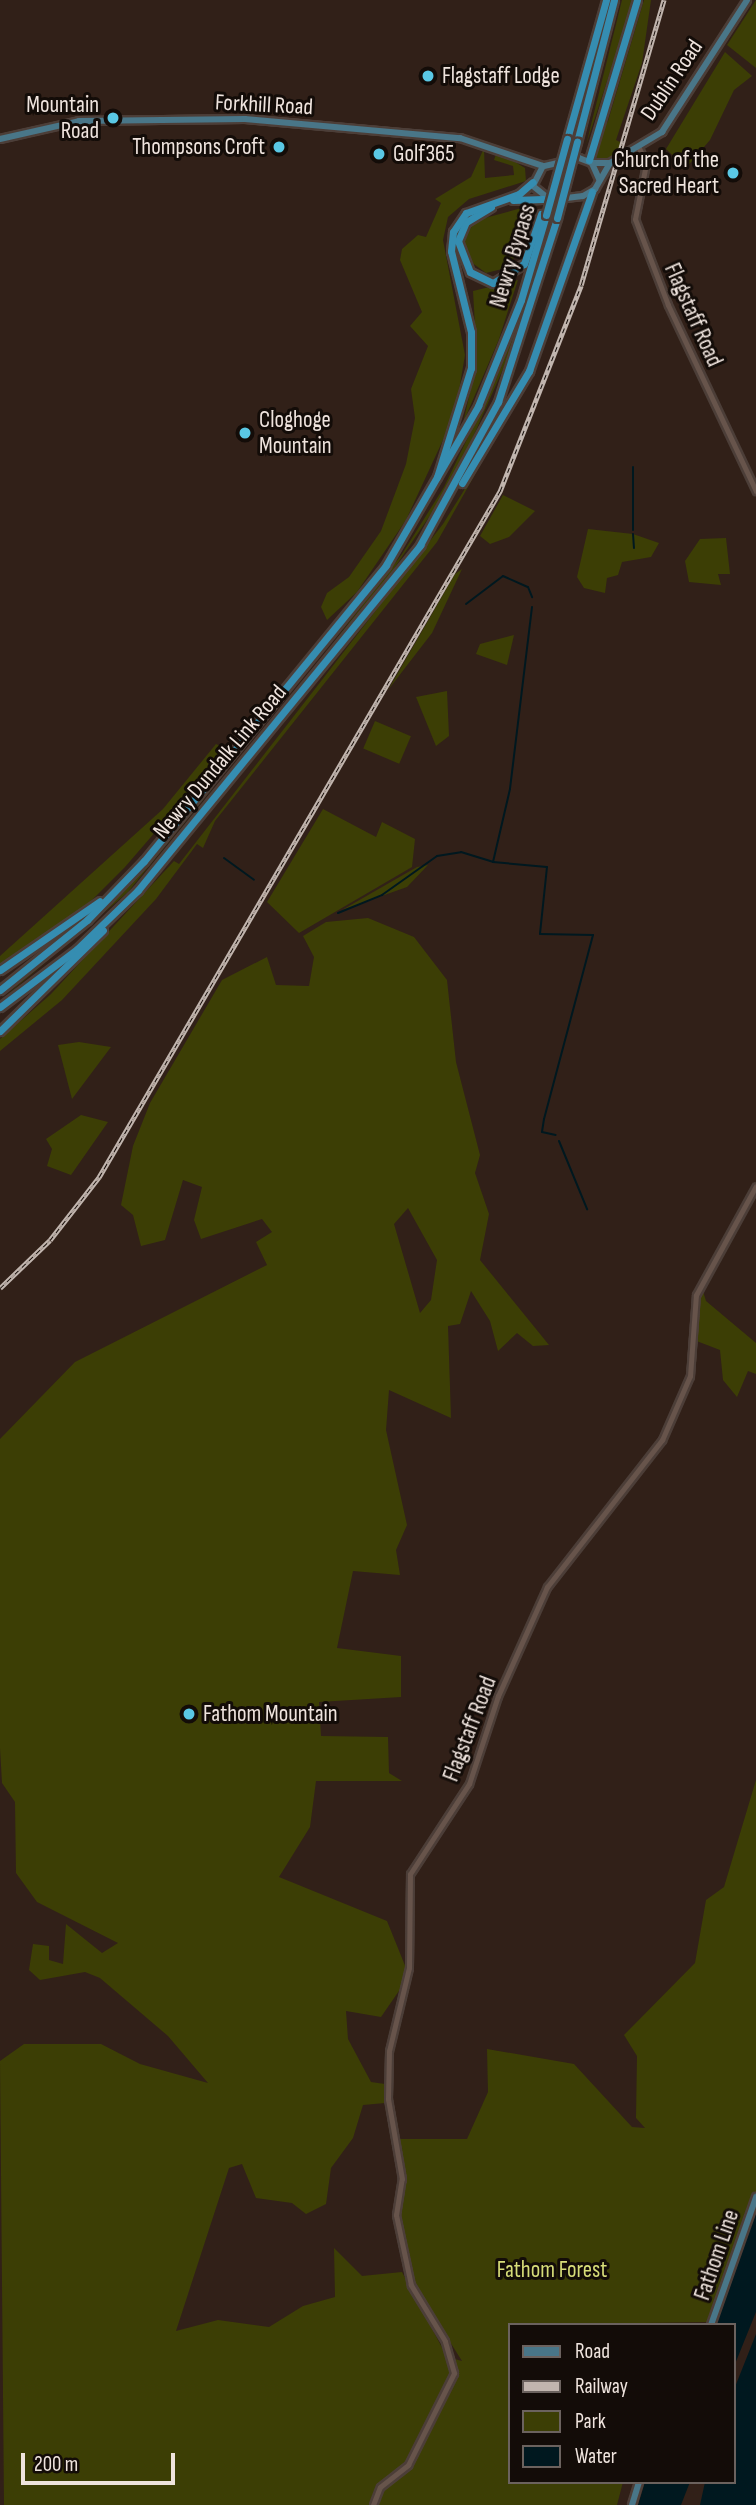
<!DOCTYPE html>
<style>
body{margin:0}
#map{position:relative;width:756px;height:2505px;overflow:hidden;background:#312018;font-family:"Sofia Sans Condensed",sans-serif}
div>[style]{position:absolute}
.green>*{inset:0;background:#3c3e05;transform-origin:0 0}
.water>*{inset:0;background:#00181f}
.stream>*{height:2px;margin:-1px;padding:0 1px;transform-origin:1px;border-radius:1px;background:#00181f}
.roads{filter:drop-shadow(2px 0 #4c3e38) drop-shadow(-2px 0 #4c3e38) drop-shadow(0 2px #4c3e38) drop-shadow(0 -2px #4c3e38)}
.minor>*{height:5px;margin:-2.5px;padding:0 2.5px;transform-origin:2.5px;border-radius:2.5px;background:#67544b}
.major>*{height:6px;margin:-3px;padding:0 3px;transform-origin:3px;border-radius:3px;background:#497688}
.highway>*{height:7px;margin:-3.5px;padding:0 3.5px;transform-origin:3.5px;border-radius:3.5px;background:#358db1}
.rail>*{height:4.5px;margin-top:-2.25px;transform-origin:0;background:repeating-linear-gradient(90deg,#130c08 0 5px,#c1b5ae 0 10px);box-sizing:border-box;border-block:2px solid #c1b5ae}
.bridges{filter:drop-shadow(2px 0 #4c3e38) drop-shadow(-2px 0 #4c3e38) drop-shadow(0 2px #4c3e38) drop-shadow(0 -2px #4c3e38)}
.highway-bridge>*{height:7px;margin:-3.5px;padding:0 3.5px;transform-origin:3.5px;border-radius:3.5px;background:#358db1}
.dots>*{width:19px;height:19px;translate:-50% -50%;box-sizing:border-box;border:4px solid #130c08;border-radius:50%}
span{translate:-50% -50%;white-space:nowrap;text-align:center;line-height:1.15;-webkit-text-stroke:6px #130c08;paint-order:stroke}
.poi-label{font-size:23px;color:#efe4de}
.left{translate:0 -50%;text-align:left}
.right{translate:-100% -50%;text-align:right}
.street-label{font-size:23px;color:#efe4de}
.park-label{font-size:23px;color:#d7dd79}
.legend{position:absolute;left:508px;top:2323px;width:228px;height:161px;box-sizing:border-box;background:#130c08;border:2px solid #6b625e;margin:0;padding:9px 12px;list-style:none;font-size:21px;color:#efe4de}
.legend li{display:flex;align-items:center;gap:14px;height:35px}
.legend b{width:35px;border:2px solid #6b625e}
.scale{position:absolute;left:21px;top:2453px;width:154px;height:32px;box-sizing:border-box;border:4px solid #efe4de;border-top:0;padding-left:9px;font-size:21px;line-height:24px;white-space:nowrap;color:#efe4de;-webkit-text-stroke:5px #130c08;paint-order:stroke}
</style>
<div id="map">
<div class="green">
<i style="clip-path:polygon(622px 0,632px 0,630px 12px,586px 145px)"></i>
<i style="clip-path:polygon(644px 0,651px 0,642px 63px,616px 140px,622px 143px,618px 155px,600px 160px,594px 156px,596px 142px,608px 121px)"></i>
<i style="clip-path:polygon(756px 0,756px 68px,727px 45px)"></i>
<i style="clip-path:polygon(725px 52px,752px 76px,734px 90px,710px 140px,686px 168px,666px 149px)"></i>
<i style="clip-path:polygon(484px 148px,485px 178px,514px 175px,513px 166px,494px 160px,497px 151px,525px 168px,526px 181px,469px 199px,448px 217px,443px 240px,465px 355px,455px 414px,406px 520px,357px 592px,327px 620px,321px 607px,327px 593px,349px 577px,381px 531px,406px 464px,415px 418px,411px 389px,428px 346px,410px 326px,422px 312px,400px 260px,402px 249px,418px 235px,426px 237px,441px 203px,435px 199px,471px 177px)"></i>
<i style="clip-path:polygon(536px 204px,510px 267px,486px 273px,471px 262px,464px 242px,474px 221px)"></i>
<i style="clip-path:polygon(547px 235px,518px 335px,454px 480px,385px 582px,266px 730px,402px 554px,444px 487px,497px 377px)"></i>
<i style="clip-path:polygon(518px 280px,499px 339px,463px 423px,477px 361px,473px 291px)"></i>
<i style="clip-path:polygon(486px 455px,437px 542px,215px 821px,203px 848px,197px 844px,156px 899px,62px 1000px,0 1051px,0 1039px,51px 994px,174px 861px,179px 864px,443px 524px)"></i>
<i style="clip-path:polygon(503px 495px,535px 511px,509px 537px,490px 544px,480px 536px)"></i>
<i style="clip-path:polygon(588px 529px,633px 534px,659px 543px,651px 557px,622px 562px,618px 575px,607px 578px,605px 593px,584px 588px,577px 577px)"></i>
<i style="clip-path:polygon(726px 538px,730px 574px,718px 574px,721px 585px,689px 582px,685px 561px,700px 539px)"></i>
<i style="clip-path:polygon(462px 569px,432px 633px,388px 690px,455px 574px)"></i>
<i style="clip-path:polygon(514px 635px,507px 665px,476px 654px,480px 644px)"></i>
<i style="clip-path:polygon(447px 691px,449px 736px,436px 746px,416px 697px)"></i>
<i style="left:375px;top:721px;width:39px;height:30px;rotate:23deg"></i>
<i style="clip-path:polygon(216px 744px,227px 749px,125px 867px,89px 903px,0 964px,0 956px,163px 809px)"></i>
<i style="clip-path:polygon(215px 785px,128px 892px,0 1001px,99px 913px)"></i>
<i style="clip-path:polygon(323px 809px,376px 837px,382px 822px,415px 839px,412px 867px,299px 933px,267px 902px)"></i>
<i style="clip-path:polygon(428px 865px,407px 887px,342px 910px,417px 867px)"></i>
<i style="clip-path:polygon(evenodd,368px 918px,414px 937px,447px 980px,456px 1062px,480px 1155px,475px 1173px,489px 1214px,480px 1260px,549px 1345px,533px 1346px,517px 1333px,498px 1351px,490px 1321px,471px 1291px,460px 1324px,448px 1326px,451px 1418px,389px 1390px,386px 1430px,407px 1525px,396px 1550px,400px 1575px,353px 1571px,337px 1648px,401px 1656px,401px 1697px,319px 1702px,321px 1736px,388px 1737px,389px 1773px,402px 1781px,316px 1781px,310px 1827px,279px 1877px,387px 1921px,406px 1968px,401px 1988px,381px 2017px,346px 2011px,348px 2039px,371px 2082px,385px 2084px,385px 2103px,363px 2105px,353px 2138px,331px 2168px,326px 2204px,306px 2214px,292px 2203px,256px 2198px,242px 2164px,229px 2168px,176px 2331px,218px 2320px,269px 2327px,303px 2306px,335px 2297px,334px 2248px,362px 2276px,402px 2272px,447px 2357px,462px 2361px,411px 2280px,397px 2216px,405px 2179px,400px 2139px,467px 2139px,488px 2092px,487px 2049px,574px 2064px,632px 2127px,645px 2128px,636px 2118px,637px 2056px,624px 2035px,695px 1963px,706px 1900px,724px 1887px,756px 1780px,756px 2197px,712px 2322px,509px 2325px,509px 2482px,623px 2482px,617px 2505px,4px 2505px,0 2061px,24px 2044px,101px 2044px,140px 2064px,208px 2083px,168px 2036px,100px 1978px,85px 1972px,40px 1980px,29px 1970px,33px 1944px,49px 1946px,49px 1960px,63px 1964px,66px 1924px,102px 1953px,118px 1943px,37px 1902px,16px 1873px,15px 1802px,2px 1783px,0 1748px,0 1439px,75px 1362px,267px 1265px,256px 1242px,272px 1232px,262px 1219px,201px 1239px,194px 1220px,202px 1187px,183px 1180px,165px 1240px,141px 1246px,133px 1215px,121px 1205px,133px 1146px,150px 1103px,222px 980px,267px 957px,276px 985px,309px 986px,314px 957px,303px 936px,326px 922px,368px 918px,408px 1208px,437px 1260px,431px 1300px,420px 1313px,394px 1224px,408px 1208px)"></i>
<i style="clip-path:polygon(79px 1042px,111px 1047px,72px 1099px,58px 1045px)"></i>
<i style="clip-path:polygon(81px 1115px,108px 1122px,71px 1175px,47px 1166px,52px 1149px,46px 1139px)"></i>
<i style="clip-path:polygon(702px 1288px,706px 1301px,756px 1343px,756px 1374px,748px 1371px,737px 1397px,723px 1380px,720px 1350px,694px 1340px)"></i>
</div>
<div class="water">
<i style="clip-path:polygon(756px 2211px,756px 2312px,733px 2369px,733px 2325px,716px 2325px)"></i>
<i style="clip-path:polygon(756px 2334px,756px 2505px,700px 2505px,705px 2482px,733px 2482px,733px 2392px)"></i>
<i style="clip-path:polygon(645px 2482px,690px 2482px,681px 2505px,638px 2505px)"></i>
</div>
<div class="stream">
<i style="left:633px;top:530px;width:63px;rotate:-90deg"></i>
<i style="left:633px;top:534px;width:14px;rotate:86deg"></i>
<i style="left:466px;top:604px;width:46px;rotate:-37.1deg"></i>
<i style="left:503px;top:576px;width:27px;rotate:24deg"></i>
<i style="left:528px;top:587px;width:11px;rotate:68deg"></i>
<i style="left:532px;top:607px;width:183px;rotate:96.9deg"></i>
<i style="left:510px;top:789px;width:75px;rotate:103.1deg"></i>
<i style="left:493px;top:862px;width:54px;rotate:5.3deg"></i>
<i style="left:547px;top:867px;width:67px;rotate:96deg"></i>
<i style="left:540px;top:934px;width:53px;rotate:1.1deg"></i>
<i style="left:593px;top:935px;width:190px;rotate:104.9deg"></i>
<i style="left:544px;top:1119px;width:13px;rotate:99deg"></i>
<i style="left:542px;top:1132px;width:14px;rotate:12deg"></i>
<i style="left:224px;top:858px;width:37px;rotate:36deg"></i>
<i style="left:338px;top:913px;width:48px;rotate:-22.2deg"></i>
<i style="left:382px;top:895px;width:67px;rotate:-35.3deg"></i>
<i style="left:437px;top:856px;width:24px;rotate:-9deg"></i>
<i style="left:461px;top:852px;width:34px;rotate:17deg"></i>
<i style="left:559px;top:1141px;width:74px;rotate:67.6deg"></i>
</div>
<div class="roads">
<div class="minor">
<i style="left:639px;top:148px;width:17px;rotate:66deg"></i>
<i style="left:646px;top:164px;width:56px;rotate:101.3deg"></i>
<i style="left:635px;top:219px;width:92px;rotate:69deg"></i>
<i style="left:668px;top:305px;width:206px;rotate:64.7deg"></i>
<i style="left:373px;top:2505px;width:19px;rotate:-69deg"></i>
<i style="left:380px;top:2487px;width:36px;rotate:-38deg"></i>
<i style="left:408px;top:2465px;width:103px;rotate:-63.4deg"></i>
<i style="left:454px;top:2373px;width:33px;rotate:-106deg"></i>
<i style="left:445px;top:2341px;width:66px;rotate:-121.3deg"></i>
<i style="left:411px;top:2285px;width:72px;rotate:-102.1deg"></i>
<i style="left:396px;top:2215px;width:36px;rotate:-81deg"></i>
<i style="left:402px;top:2179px;width:81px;rotate:-99.9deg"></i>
<i style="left:388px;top:2099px;width:48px;rotate:-88.8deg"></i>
<i style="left:389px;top:2051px;width:85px;rotate:-76.5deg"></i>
<i style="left:409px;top:1968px;width:94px;rotate:-89.4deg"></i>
<i style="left:410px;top:1874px;width:108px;rotate:-56.8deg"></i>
<i style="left:469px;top:1784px;width:93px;rotate:-71.8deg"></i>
<i style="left:498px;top:1696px;width:120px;rotate:-65.8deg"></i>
<i style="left:547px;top:1587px;width:187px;rotate:-52deg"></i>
<i style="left:662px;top:1440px;width:70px;rotate:-66.4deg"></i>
<i style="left:690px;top:1376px;width:81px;rotate:-85.8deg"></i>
<i style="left:696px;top:1295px;width:124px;rotate:-61.2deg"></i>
</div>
<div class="major">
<i style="left:0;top:139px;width:81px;rotate:-12.8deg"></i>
<i style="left:79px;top:121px;width:166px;rotate:-0.7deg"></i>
<i style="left:245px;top:119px;width:216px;rotate:5.1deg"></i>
<i style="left:460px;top:138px;width:88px;rotate:18.6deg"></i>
<i style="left:592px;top:163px;width:18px"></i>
<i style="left:610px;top:163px;width:61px;rotate:-30.8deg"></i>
<i style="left:662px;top:132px;width:157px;rotate:-57.2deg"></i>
<i style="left:599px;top:179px;width:17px;rotate:-114deg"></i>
<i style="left:592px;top:163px;width:14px;rotate:-159deg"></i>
<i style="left:579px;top:158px;width:37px;rotate:167deg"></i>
<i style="left:543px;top:166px;width:22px;rotate:117deg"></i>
<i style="left:533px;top:186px;width:22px;rotate:39deg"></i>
<i style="left:550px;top:200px;width:33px;rotate:-7deg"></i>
<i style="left:583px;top:196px;width:14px;rotate:-30deg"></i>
<i style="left:595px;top:189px;width:30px;rotate:-60deg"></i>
<i style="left:711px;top:2325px;width:136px;rotate:-70.6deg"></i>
<i style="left:632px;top:2505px;width:24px;rotate:-73deg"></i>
</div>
<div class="highway">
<i style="left:567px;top:139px;width:144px;rotate:-74.3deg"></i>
<i style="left:577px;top:142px;width:147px;rotate:-75.4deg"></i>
<i style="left:589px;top:160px;width:167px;rotate:-73.3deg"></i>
<i style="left:513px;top:200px;width:30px;rotate:-2deg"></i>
<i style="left:491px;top:207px;width:29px;rotate:149deg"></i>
<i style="left:466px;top:222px;width:21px;rotate:113deg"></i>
<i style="left:458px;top:241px;width:33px;rotate:69deg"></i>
<i style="left:470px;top:272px;width:25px;rotate:26deg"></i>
<i style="left:493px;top:283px;width:36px;rotate:-32deg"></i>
<i style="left:524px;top:264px;width:53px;rotate:-71.2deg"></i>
<i style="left:437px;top:477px;width:114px;rotate:-72.7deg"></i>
<i style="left:471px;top:368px;width:36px;rotate:-90deg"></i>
<i style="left:471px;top:332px;width:83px;rotate:-103.9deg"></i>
<i style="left:451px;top:251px;width:19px;rotate:-84deg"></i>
<i style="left:453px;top:232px;width:23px;rotate:-56deg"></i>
<i style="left:466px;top:213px;width:56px;rotate:-19.7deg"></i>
<i style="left:519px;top:194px;width:18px;rotate:-41deg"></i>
<i style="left:462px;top:483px;width:131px;rotate:-59.1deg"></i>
<i style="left:529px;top:371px;width:190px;rotate:-70.6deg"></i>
<i style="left:0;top:970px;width:121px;rotate:-34.6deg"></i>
<i style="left:0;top:990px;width:112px;rotate:-38.8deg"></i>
<i style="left:87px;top:920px;width:82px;rotate:-46deg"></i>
<i style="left:144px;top:861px;width:382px;rotate:-50.7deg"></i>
<i style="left:386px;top:565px;width:184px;rotate:-59.9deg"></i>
<i style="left:478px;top:406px;width:114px;rotate:-67.9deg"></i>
<i style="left:521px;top:300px;width:89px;rotate:-73.6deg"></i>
<i style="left:0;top:1007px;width:96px;rotate:-37deg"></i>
<i style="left:77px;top:949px;width:85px;rotate:-44deg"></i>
<i style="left:138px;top:890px;width:446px;rotate:-50.7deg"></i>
<i style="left:420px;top:545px;width:163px;rotate:-61.4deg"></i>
<i style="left:498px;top:402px;width:193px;rotate:-72.2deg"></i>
<i style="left:0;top:1031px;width:144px;rotate:-44.4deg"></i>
</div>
</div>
<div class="rail">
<i style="left:0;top:1288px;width:69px;rotate:-43.8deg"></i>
<i style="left:50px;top:1240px;width:80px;rotate:-52.1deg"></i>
<i style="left:99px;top:1177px;width:795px;rotate:-59.69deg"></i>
<i style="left:500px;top:491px;width:221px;rotate:-68.5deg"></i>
<i style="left:581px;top:285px;width:297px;rotate:-73.8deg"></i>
</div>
<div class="bridges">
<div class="highway-bridge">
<i style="left:546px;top:215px;width:79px;rotate:-74.6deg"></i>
<i style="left:557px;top:218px;width:79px;rotate:-75.3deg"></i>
</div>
</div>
<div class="dots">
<i style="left:428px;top:76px;background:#5ac8e5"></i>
<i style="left:113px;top:118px;background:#5ac8e5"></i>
<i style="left:279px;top:147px;background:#5ac8e5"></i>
<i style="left:379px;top:154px;background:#5ac8e5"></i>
<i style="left:733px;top:173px;background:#5ac8e5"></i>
<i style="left:245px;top:433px;background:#5ac8e5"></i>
<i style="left:189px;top:1714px;background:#5ac8e5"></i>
</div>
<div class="poi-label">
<span class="left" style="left:442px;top:76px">Flagstaff Lodge</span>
<span class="right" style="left:99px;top:118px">Mountain<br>Road</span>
<span class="right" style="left:265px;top:147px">Thompsons Croft</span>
<span class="left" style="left:393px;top:154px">Golf365</span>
<span class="right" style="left:719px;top:173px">Church of the<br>Sacred Heart</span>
<span class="left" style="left:259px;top:433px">Cloghoge<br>Mountain</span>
<span class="left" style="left:203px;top:1714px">Fathom Mountain</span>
</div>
<div class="street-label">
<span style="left:672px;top:80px;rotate:-56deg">Dublin Road</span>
<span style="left:264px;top:105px;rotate:3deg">Forkhill Road</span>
<span style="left:513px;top:256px;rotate:-73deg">Newry Bypass</span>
<span style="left:693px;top:315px;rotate:66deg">Flagstaff Road</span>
<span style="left:220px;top:762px;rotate:-50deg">Newry Dundalk Link Road</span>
<span style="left:470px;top:1729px;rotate:-69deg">Flagstaff Road</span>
<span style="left:717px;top:2255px;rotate:-71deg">Fathom Line</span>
</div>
<div class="park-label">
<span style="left:552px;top:2270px">Fathom Forest</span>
</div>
<ul class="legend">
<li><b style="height:9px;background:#497688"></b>Road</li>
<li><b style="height:9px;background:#c1b5ae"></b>Railway</li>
<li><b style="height:19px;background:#3c3e05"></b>Park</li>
<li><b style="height:19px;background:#00181f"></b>Water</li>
</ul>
<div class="scale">200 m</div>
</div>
